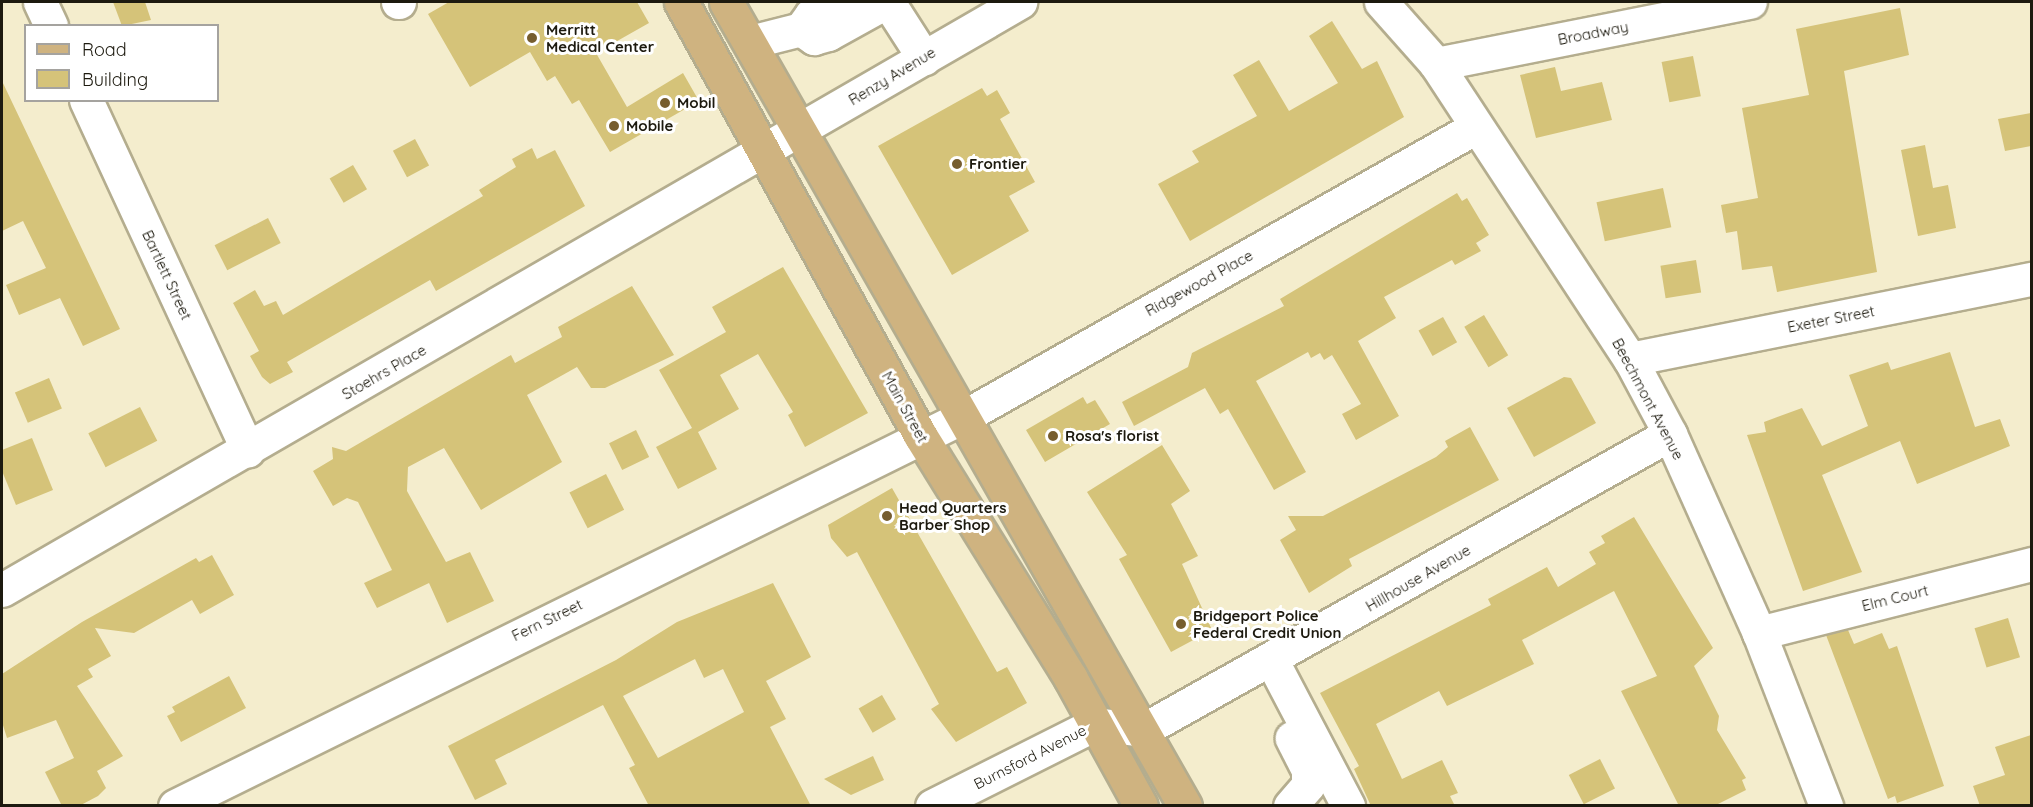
<!DOCTYPE html>
<style>
body{margin:0}
#map{position:relative;width:2033px;height:807px;overflow:hidden;background:#f4edcd;font-family:Quicksand,sans-serif}
div>[style]{position:absolute}
.building>*{inset:0;background:#d5c379;transform-origin:0 0}
.roads{filter:drop-shadow(2px 0 #b4ad8e) drop-shadow(-2px 0 #b4ad8e) drop-shadow(0 2px #b4ad8e) drop-shadow(0 -2px #b4ad8e)}
.minor>*{height:33px;margin:-16.5px;padding:0 16.5px;transform-origin:16.5px;border-radius:16.5px;background:#fff}
.major>*{height:33px;margin:-16.5px;padding:0 16.5px;transform-origin:16.5px;border-radius:16.5px;background:#cfb380}
.dots>*{width:16px;height:16px;translate:-50% -50%;box-sizing:border-box;border:3px solid #fff;border-radius:50%}
span{translate:-50% -50%;white-space:nowrap;text-align:center;line-height:1.15;-webkit-text-stroke:6px #fff;paint-order:stroke}
.poi-label{font-size:15px;color:#1d1a0f;font-weight:700}
.left{translate:0 -50%;text-align:left}
.street-label{font-size:15px;color:#1d1a0f}
.frame{position:absolute;inset:0;border:3px solid #1d1a0f;pointer-events:none}
.legend{position:absolute;left:24px;top:24px;width:195px;height:78px;box-sizing:border-box;background:#fff;border:2px solid #a5a39f;margin:0;padding:8px 10px;list-style:none;font-size:18px;color:#1d1a0f}
.legend li{display:flex;align-items:center;gap:12px;height:30px}
.legend b{width:30px;border:2px solid #a5a39f}
</style>
<div id="map">
<div class="building">
<i style="clip-path:polygon(113px 2px,145px 2px,151px 20px,122px 26px)"></i>
<i style="clip-path:polygon(449px 2px,637px 2px,649px 23px,596px 53px,627px 107px,683px 73px,699px 101px,610px 152px,579px 100px,572px 104px,555px 76px,547px 81px,530px 52px,470px 87px,428px 14px)"></i>
<i style="clip-path:polygon(1900px 8px,1909px 55px,1844px 71px,1877px 272px,1777px 292px,1772px 266px,1742px 270px,1737px 231px,1726px 233px,1721px 205px,1758px 198px,1742px 108px,1809px 95px,1796px 29px)"></i>
<i style="clip-path:polygon(1332px 21px,1362px 69px,1377px 61px,1404px 117px,1190px 241px,1158px 184px,1199px 162px,1192px 151px,1257px 116px,1233px 75px,1259px 60px,1289px 111px,1338px 83px,1309px 36px)"></i>
<i style="left:1693px;top:56px;width:41px;height:32px;rotate:79deg"></i>
<i style="clip-path:polygon(1555px 67px,1561px 91px,1602px 82px,1612px 120px,1536px 138px,1520px 75px)"></i>
<i style="clip-path:polygon(2px 81px,120px 329px,83px 346px,60px 298px,19px 315px,6px 285px,46px 268px,23px 221px,2px 231px)"></i>
<i style="clip-path:polygon(982px 88px,987px 96px,997px 90px,1010px 113px,1000px 119px,1035px 182px,1009px 196px,1029px 231px,952px 275px,878px 146px)"></i>
<i style="clip-path:polygon(2031px 113px,2031px 146px,2005px 151px,1998px 119px)"></i>
<i style="left:415px;top:139px;width:30px;height:25px;rotate:62deg"></i>
<i style="clip-path:polygon(1925px 145px,1933px 188px,1948px 185px,1956px 228px,1918px 236px,1901px 150px)"></i>
<i style="clip-path:polygon(532px 148px,537px 159px,555px 150px,585px 206px,436px 291px,430px 280px,287px 362px,293px 372px,270px 384px,262px 377px,250px 356px,259px 351px,233px 303px,255px 290px,264px 306px,276px 301px,283px 315px,483px 196px,479px 190px,516px 167px,512px 159px)"></i>
<i style="left:353px;top:165px;width:28px;height:27px;rotate:60deg"></i>
<i style="left:1663px;top:188px;width:40px;height:68px;rotate:78deg"></i>
<i style="clip-path:polygon(1457px 193px,1462px 201px,1467px 198px,1489px 235px,1476px 243px,1481px 251px,1455px 265px,1452px 260px,1384px 297px,1396px 318px,1358px 341px,1399px 416px,1356px 440px,1342px 414px,1361px 404px,1332px 355px,1324px 360px,1320px 353px,1311px 358px,1308px 352px,1256px 381px,1306px 472px,1274px 490px,1228px 409px,1220px 414px,1205px 388px,1134px 426px,1122px 402px,1188px 367px,1192px 353px,1284px 306px,1280px 299px)"></i>
<i style="left:268px;top:218px;width:28px;height:60px;rotate:63deg"></i>
<i style="left:1696px;top:260px;width:33px;height:36px;rotate:81deg"></i>
<i style="clip-path:polygon(783px 267px,868px 413px,805px 447px,788px 415px,793px 412px,758px 354px,720px 375px,739px 409px,698px 432px,717px 469px,678px 489px,656px 447px,692px 428px,659px 370px,726px 332px,712px 307px)"></i>
<i style="clip-path:polygon(632px 286px,674px 355px,605px 388px,591px 388px,577px 367px,527px 395px,562px 462px,481px 510px,444px 448px,408px 467px,407px 491px,446px 562px,470px 552px,494px 601px,447px 623px,429px 583px,377px 608px,364px 583px,392px 570px,358px 502px,347px 498px,333px 506px,313px 471px,333px 459px,332px 447px,346px 451px,511px 355px,515px 363px,562px 337px,558px 327px)"></i>
<i style="left:1484px;top:315px;width:47px;height:23px;rotate:59deg"></i>
<i style="left:1443px;top:317px;width:29px;height:28px;rotate:61deg"></i>
<i style="clip-path:polygon(1950px 352px,1975px 427px,2000px 419px,2010px 446px,1917px 484px,1900px 441px,1822px 475px,1862px 572px,1803px 591px,1747px 435px,1766px 432px,1764px 422px,1802px 408px,1822px 446px,1868px 426px,1849px 375px,1888px 362px,1891px 370px)"></i>
<i style="clip-path:polygon(1564px 377px,1571px 378px,1596px 423px,1534px 457px,1507px 408px)"></i>
<i style="left:49px;top:378px;width:33px;height:37px;rotate:67deg"></i>
<i style="clip-path:polygon(1083px 397px,1087px 404px,1095px 400px,1110px 424px,1045px 462px,1026px 430px)"></i>
<i style="left:140px;top:407px;width:38px;height:58px;rotate:63deg"></i>
<i style="clip-path:polygon(1470px 427px,1499px 480px,1349px 559px,1352px 566px,1309px 593px,1280px 540px,1296px 530px,1288px 516px,1323px 516px,1436px 457px,1448px 447px,1445px 441px)"></i>
<i style="left:636px;top:430px;width:30px;height:30px;rotate:64deg"></i>
<i style="clip-path:polygon(32px 438px,53px 490px,16px 505px,2px 471px,2px 450px)"></i>
<i style="clip-path:polygon(1162px 445px,1190px 491px,1171px 504px,1198px 556px,1182px 564px,1212px 630px,1171px 652px,1119px 559px,1127px 555px,1087px 492px)"></i>
<i style="left:606px;top:474px;width:40px;height:41px;rotate:63deg"></i>
<i style="clip-path:polygon(892px 488px,997px 672px,1007px 667px,1027px 703px,956px 742px,931px 709px,939px 704px,857px 552px,847px 557px,831px 538px,828px 525px)"></i>
<i style="clip-path:polygon(1634px 517px,1713px 648px,1694px 666px,1719px 716px,1717px 730px,1746px 778px,1742px 780px,1746px 790px,1714px 806px,1679px 806px,1621px 691px,1657px 676px,1614px 591px,1522px 640px,1534px 664px,1447px 706px,1439px 691px,1376px 724px,1402px 779px,1442px 760px,1458px 793px,1450px 796px,1455px 806px,1371px 806px,1354px 769px,1359px 766px,1320px 693px,1491px 605px,1488px 599px,1547px 567px,1558px 587px,1596px 564px,1589px 552px,1605px 543px,1601px 536px)"></i>
<i style="clip-path:polygon(212px 555px,234px 595px,200px 614px,192px 600px,134px 633px,95px 628px,111px 656px,88px 669px,93px 677px,77px 686px,123px 756px,97px 771px,106px 788px,98px 796px,79px 806px,62px 806px,45px 772px,74px 758px,56px 720px,7px 738px,2px 722px,2px 674px,82px 622px,196px 558px,199px 562px)"></i>
<i style="clip-path:polygon(evenodd,773px 583px,811px 657px,766px 681px,786px 719px,770px 727px,811px 806px,649px 806px,629px 768px,635px 765px,603px 705px,495px 760px,507px 784px,475px 800px,448px 746px,616px 660px,677px 622px,773px 583px,695px 659px,704px 678px,723px 669px,744px 712px,658px 758px,623px 696px,695px 659px)"></i>
<i style="left:2008px;top:618px;width:41px;height:35px;rotate:73deg"></i>
<i style="clip-path:polygon(1848px 630px,1854px 644px,1882px 633px,1889px 649px,1897px 646px,1944px 786px,1897px 803px,1895px 796px,1888px 799px,1826px 635px)"></i>
<i style="clip-path:polygon(229px 676px,246px 708px,181px 742px,167px 716px,175px 712px,172px 707px)"></i>
<i style="left:882px;top:695px;width:28px;height:27px;rotate:60deg"></i>
<i style="clip-path:polygon(2031px 735px,2031px 806px,1980px 806px,1973px 786px,2005px 775px,1995px 747px)"></i>
<i style="clip-path:polygon(873px 756px,884px 780px,851px 795px,824px 779px)"></i>
<i style="left:1600px;top:759px;width:33px;height:35px;rotate:63deg"></i>
</div>
<div class="roads">
<div class="minor">
<i style="left:40px;top:2px;width:26px;rotate:65deg"></i>
<i style="left:398px;top:2px;width:1px"></i>
<i style="left:888px;top:2px;width:67px;rotate:57.3deg"></i>
<i style="left:1381px;top:2px;width:83px;rotate:48.4deg"></i>
<i style="left:1436px;top:64px;width:353px;rotate:56.7deg"></i>
<i style="left:1630px;top:359px;width:85px;rotate:61.9deg"></i>
<i style="left:1670px;top:434px;width:218px;rotate:65.9deg"></i>
<i style="left:1759px;top:633px;width:186px;rotate:68.8deg"></i>
<i style="left:801px;top:29px;width:16px;rotate:35deg"></i>
<i style="left:814px;top:38px;width:15px;rotate:-16deg"></i>
<i style="left:828px;top:34px;width:66px;rotate:-28.9deg"></i>
<i style="left:750px;top:42px;width:53px;rotate:-14.3deg"></i>
<i style="left:801px;top:29px;width:17px;rotate:-54deg"></i>
<i style="left:811px;top:15px;width:30px;rotate:-26deg"></i>
<i style="left:1436px;top:64px;width:320px;rotate:-11.2deg"></i>
<i style="left:86px;top:100px;width:386px;rotate:65.2deg"></i>
<i style="left:1630px;top:359px;width:410px;rotate:-11.3deg"></i>
<i style="left:2px;top:590px;width:1176px;rotate:-30.01deg"></i>
<i style="left:1759px;top:633px;width:282px;rotate:-14.2deg"></i>
<i style="left:1272px;top:661px;width:164px;rotate:62.3deg"></i>
<i style="left:175px;top:806px;width:881px;rotate:-26.27deg"></i>
<i style="left:965px;top:416px;width:587px;rotate:-29.49deg"></i>
<i style="left:932px;top:806px;width:182px;rotate:-26.7deg"></i>
<i style="left:1095px;top:724px;width:48px;rotate:7.1deg"></i>
<i style="left:1143px;top:730px;width:604px;rotate:-29.32deg"></i>
<i style="left:1290px;top:806px;width:28px;rotate:-49deg"></i>
<i style="left:1308px;top:785px;width:15px;rotate:-90deg"></i>
<i style="left:1308px;top:770px;width:36px;rotate:-117deg"></i>
</div>
<div class="major">
<i style="left:681px;top:2px;width:495px;rotate:61.1deg"></i>
<i style="left:920px;top:435px;width:285px;rotate:58.2deg"></i>
<i style="left:1070px;top:677px;width:147px;rotate:61.2deg"></i>
<i style="left:726px;top:2px;width:926px;rotate:60.28deg"></i>
</div>
</div>
<div class="dots">
<i style="left:532px;top:38px;background:#765d2e"></i>
<i style="left:665px;top:103px;background:#765d2e"></i>
<i style="left:614px;top:126px;background:#765d2e"></i>
<i style="left:957px;top:164px;background:#765d2e"></i>
<i style="left:1053px;top:436px;background:#765d2e"></i>
<i style="left:887px;top:516px;background:#765d2e"></i>
<i style="left:1181px;top:624px;background:#765d2e"></i>
</div>
<div class="poi-label">
<span class="left" style="left:546px;top:38px">Merritt<br>Medical Center</span>
<span class="left" style="left:677px;top:103px">Mobil</span>
<span class="left" style="left:626px;top:126px">Mobile</span>
<span class="left" style="left:969px;top:164px">Frontier</span>
<span class="left" style="left:1065px;top:436px">Rosa's florist</span>
<span class="left" style="left:899px;top:516px">Head Quarters<br>Barber Shop</span>
<span class="left" style="left:1193px;top:624px">Bridgeport Police<br>Federal Credit Union</span>
</div>
<div class="street-label">
<span style="left:1593px;top:33px;rotate:-11deg">Broadway</span>
<span style="left:892px;top:76px;rotate:-31deg">Renzy Avenue</span>
<span style="left:167px;top:275px;rotate:65deg">Bartlett Street</span>
<span style="left:1199px;top:283px;rotate:-29deg">Ridgewood Place</span>
<span style="left:1831px;top:319px;rotate:-11deg">Exeter Street</span>
<span style="left:384px;top:372px;rotate:-30deg">Stoehrs Place</span>
<span style="left:1648px;top:399px;rotate:62deg">Beechmont Avenue</span>
<span style="left:905px;top:407px;rotate:61deg">Main Street</span>
<span style="left:1418px;top:578px;rotate:-30deg">Hillhouse Avenue</span>
<span style="left:1895px;top:598px;rotate:-14deg">Elm Court</span>
<span style="left:547px;top:620px;rotate:-26deg">Fern Street</span>
<span style="left:1030px;top:757px;rotate:-27deg">Burnsford Avenue</span>
</div>
<div class="frame"></div>
<ul class="legend">
<li><b style="height:8px;background:#cfb380"></b>Road</li>
<li><b style="height:16px;background:#d5c379"></b>Building</li>
</ul>
</div>
